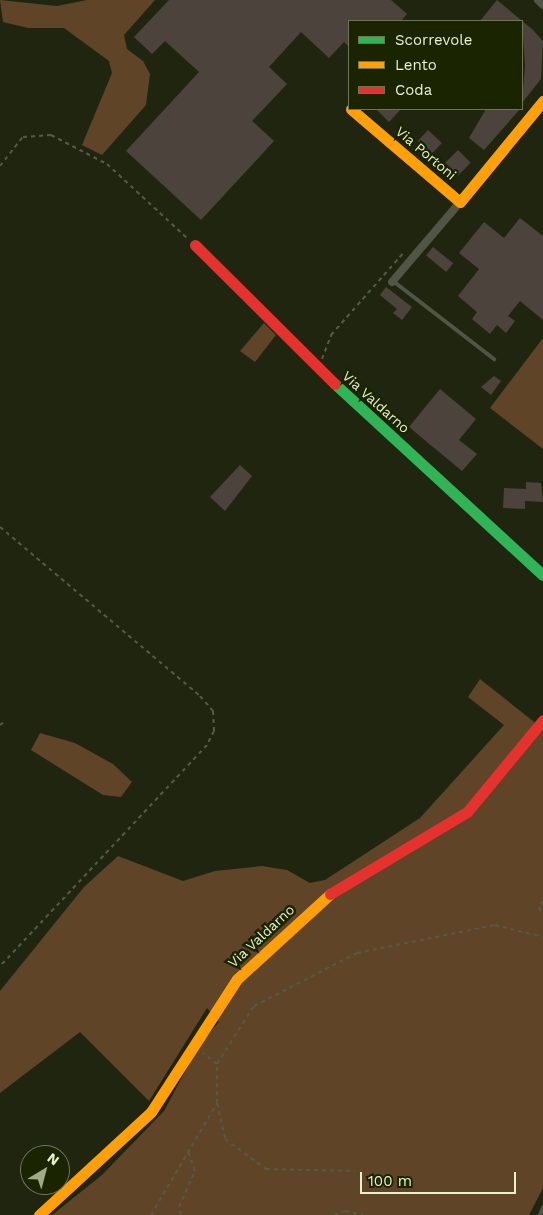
<!DOCTYPE html>
<style>
body{margin:0}
#map{position:relative;width:543px;height:1215px;overflow:hidden;background:#202510;font-family:"Work Sans",sans-serif}
div>[style]{position:absolute}
.green>*{inset:0;background:#5f4428}
.building>*{inset:0;background:#4d433d;transform-origin:0 0}
.path>*{height:2px;margin-top:-1px;transform-origin:0;background:repeating-linear-gradient(90deg,#545949 0 4px,transparent 0 8px)}
.lane>*{height:4px;margin:-2px;padding:0 2px;transform-origin:2px;border-radius:2px;background:#505545}
.street>*{height:8px;margin:-4px;padding:0 4px;transform-origin:4px;border-radius:4px;background:#505545}
.fast>*{height:11px;margin:-5.5px;padding:0 5.5px;transform-origin:5.5px;border-radius:5.5px;background:#30b455}
.slow>*{height:11px;margin:-5.5px;padding:0 5.5px;transform-origin:5.5px;border-radius:5.5px;background:#ff9f0a}
.jam>*{height:11px;margin:-5.5px;padding:0 5.5px;transform-origin:5.5px;border-radius:5.5px;background:#e5322d}
span{translate:-50% -50%;white-space:nowrap;text-align:center;line-height:1.15;-webkit-text-stroke:5px #1b2400;paint-order:stroke}
.street-label{font-size:14px;color:#e5f1cc}
.legend{position:absolute;left:348px;top:20px;width:175px;height:90px;box-sizing:border-box;background:#1b2400;border:1px solid #6c7652;margin:0;padding:6px 9px;list-style:none;font-size:15px;color:#e5f1cc}
.legend li{display:flex;align-items:center;gap:10px;height:25px}
.legend b{width:25px;border:1px solid #6c7652}
.north{position:absolute;left:20px;top:1145px;width:50px;height:50px;box-sizing:border-box;background:#1b2400;border:1px solid #6c7652;border-radius:50%;rotate:37deg;font-size:14px;font-weight:700;line-height:20px;text-align:center;color:#e5f1cc}
.north::after{content:'';display:block;margin:auto;width:18px;height:22px;background:#a0aa8a;clip-path:polygon(50% 0,100% 100%,50% 72%,0 100%)}
.scale{position:absolute;left:360px;top:1172px;width:156px;height:22px;box-sizing:border-box;border:2px solid #e5f1cc;border-top:0;padding-left:6px;font-size:15px;line-height:18px;white-space:nowrap;color:#e5f1cc;-webkit-text-stroke:4px #1b2400;paint-order:stroke}
</style>
<div id="map">
<div class="green">
<i style="clip-path:polygon(0 0,57px 6px,87px 0,155px 0,124px 35px,127px 49px,143px 61px,150px 74px,146px 105px,102px 155px,82px 145px,112px 73px,109px 61px,64px 28px,28px 28px,3px 22px)"></i>
<i style="clip-path:polygon(264px 323px,276px 335px,255px 362px,240px 351px)"></i>
<i style="clip-path:polygon(543px 338px,543px 449px,490px 408px)"></i>
<i style="clip-path:polygon(480px 679px,543px 729px,543px 1188px,529px 1215px,52px 1215px,102px 1175px,164px 1111px,200px 1044px,219px 1022px,207px 1008px,149px 1101px,80px 1032px,0 1093px,0 991px,84px 887px,118px 856px,183px 881px,215px 871px,262px 866px,287px 870px,310px 883px,325px 880px,420px 818px,504px 725px,468px 697px)"></i>
<i style="clip-path:polygon(40px 733px,75px 743px,113px 764px,132px 782px,121px 797px,103px 795px,31px 750px)"></i>
</div>
<div class="building">
<i style="clip-path:polygon(169px 0,391px 0,407px 14px,401px 21px,349px 21px,349px 47px,344px 42px,329px 58px,301px 32px,269px 67px,287px 84px,252px 121px,274px 141px,201px 220px,126px 151px,199px 72px,165px 41px,152px 54px,134px 37px)"></i>
<i style="clip-path:polygon(497px 0,533px 30px,543px 41px,541px 79px,522px 103px,525px 66px,522px 21px,480px 21px)"></i>
<i style="clip-path:polygon(376px 109px,401px 109px,389px 122px)"></i>
<i style="clip-path:polygon(486px 109px,520px 109px,484px 150px,469px 138px)"></i>
<i style="left:428px;top:130px;width:19px;height:15px;rotate:43deg"></i>
<i style="left:458px;top:150px;width:18px;height:18px;rotate:45deg"></i>
<i style="clip-path:polygon(520px 218px,543px 236px,543px 320px,520px 301px,508px 316px,515px 321px,506px 333px,497px 325px,490px 334px,472px 319px,477px 312px,458px 296px,479px 269px,459px 253px,484px 222px,504px 238px)"></i>
<i style="left:433px;top:247px;width:26px;height:11px;rotate:39deg"></i>
<i style="clip-path:polygon(386px 287px,412px 307px,402px 320px,393px 313px,397px 309px,380px 295px)"></i>
<i style="clip-path:polygon(494px 376px,501px 381px,491px 395px,481px 387px)"></i>
<i style="clip-path:polygon(440px 389px,476px 419px,459px 440px,477px 454px,462px 471px,409px 427px)"></i>
<i style="clip-path:polygon(240px 465px,252px 476px,225px 511px,210px 497px)"></i>
<i style="clip-path:polygon(526px 482px,541px 483px,543px 502px,525px 501px,525px 509px,503px 508px,504px 488px,526px 489px)"></i>
</div>
<div class="path">
<i style="left:0;top:166px;width:37px;rotate:-52deg"></i>
<i style="left:23px;top:137px;width:28px;rotate:-4deg"></i>
<i style="left:51px;top:135px;width:63px;rotate:27.4deg"></i>
<i style="left:107px;top:164px;width:109px;rotate:42.8deg"></i>
<i style="left:322px;top:359px;width:26px;rotate:-69deg"></i>
<i style="left:331px;top:335px;width:112px;rotate:-48.6deg"></i>
<i style="left:0;top:527px;width:262px;rotate:40.2deg"></i>
<i style="left:200px;top:696px;width:20px;rotate:49deg"></i>
<i style="left:213px;top:711px;width:20px;rotate:87deg"></i>
<i style="left:214px;top:731px;width:16px;rotate:117deg"></i>
<i style="left:207px;top:745px;width:303px;rotate:133.1deg"></i>
<i style="left:0;top:725px;width:4px;rotate:-34deg"></i>
<i style="left:543px;top:901px;width:7px;rotate:124deg"></i>
<i style="left:539px;top:907px;width:8px;rotate:60deg"></i>
<i style="left:217px;top:1064px;width:69px;rotate:-57.5deg"></i>
<i style="left:254px;top:1006px;width:116px;rotate:-27.2deg"></i>
<i style="left:357px;top:953px;width:141px;rotate:-11.5deg"></i>
<i style="left:495px;top:925px;width:49px;rotate:14deg"></i>
<i style="left:217px;top:1103px;width:37px;rotate:77deg"></i>
<i style="left:225px;top:1139px;width:51px;rotate:36.2deg"></i>
<i style="left:266px;top:1169px;width:89px;rotate:1.3deg"></i>
<i style="left:151px;top:1215px;width:130px;rotate:-59.5deg"></i>
<i style="left:217px;top:1103px;width:39px;rotate:-90deg"></i>
<i style="left:217px;top:1064px;width:18px;rotate:-142deg"></i>
<i style="left:181px;top:1215px;width:8px;rotate:-104deg"></i>
<i style="left:179px;top:1207px;width:39px;rotate:-66deg"></i>
<i style="left:195px;top:1171px;width:20px;rotate:-110deg"></i>
<i style="left:334px;top:1215px;width:12px;rotate:-20deg"></i>
<i style="left:345px;top:1211px;width:18px;rotate:13deg"></i>
</div>
<div class="lane">
<i style="left:393px;top:281px;width:128px;rotate:37.7deg"></i>
<i style="left:540px;top:1215px;width:8px;rotate:-67deg"></i>
</div>
<div class="street">
<i style="left:538px;top:0;width:7px;rotate:45deg"></i>
<i style="left:392px;top:282px;width:105px;rotate:-49.6deg"></i>
</div>
<div class="fast">
<i style="left:335px;top:384px;width:282px;rotate:42.6deg"></i>
</div>
<div class="slow">
<i style="left:351px;top:109px;width:143px;rotate:40.5deg"></i>
<i style="left:460px;top:202px;width:131px;rotate:-50.6deg"></i>
<i style="left:39px;top:1215px;width:152px;rotate:-42.6deg"></i>
<i style="left:151px;top:1112px;width:158px;rotate:-57.1deg"></i>
<i style="left:237px;top:979px;width:126px;rotate:-42.4deg"></i>
</div>
<div class="jam">
<i style="left:195px;top:245px;width:197px;rotate:44.8deg"></i>
<i style="left:330px;top:894px;width:160px;rotate:-30.9deg"></i>
<i style="left:467px;top:812px;width:119px;rotate:-50.4deg"></i>
</div>
<div class="street-label">
<span style="left:426px;top:153px;rotate:40deg">Via Portoni</span>
<span style="left:376px;top:402px;rotate:42deg">Via Valdarno</span>
<span style="left:261px;top:936px;rotate:-43deg">Via Valdarno</span>
</div>
<ul class="legend">
<li><b style="height:6px;background:#30b455"></b>Scorrevole</li>
<li><b style="height:6px;background:#ff9f0a"></b>Lento</li>
<li><b style="height:6px;background:#e5322d"></b>Coda</li>
</ul>
<div class="north">N</div>
<div class="scale">100 m</div>
</div>
